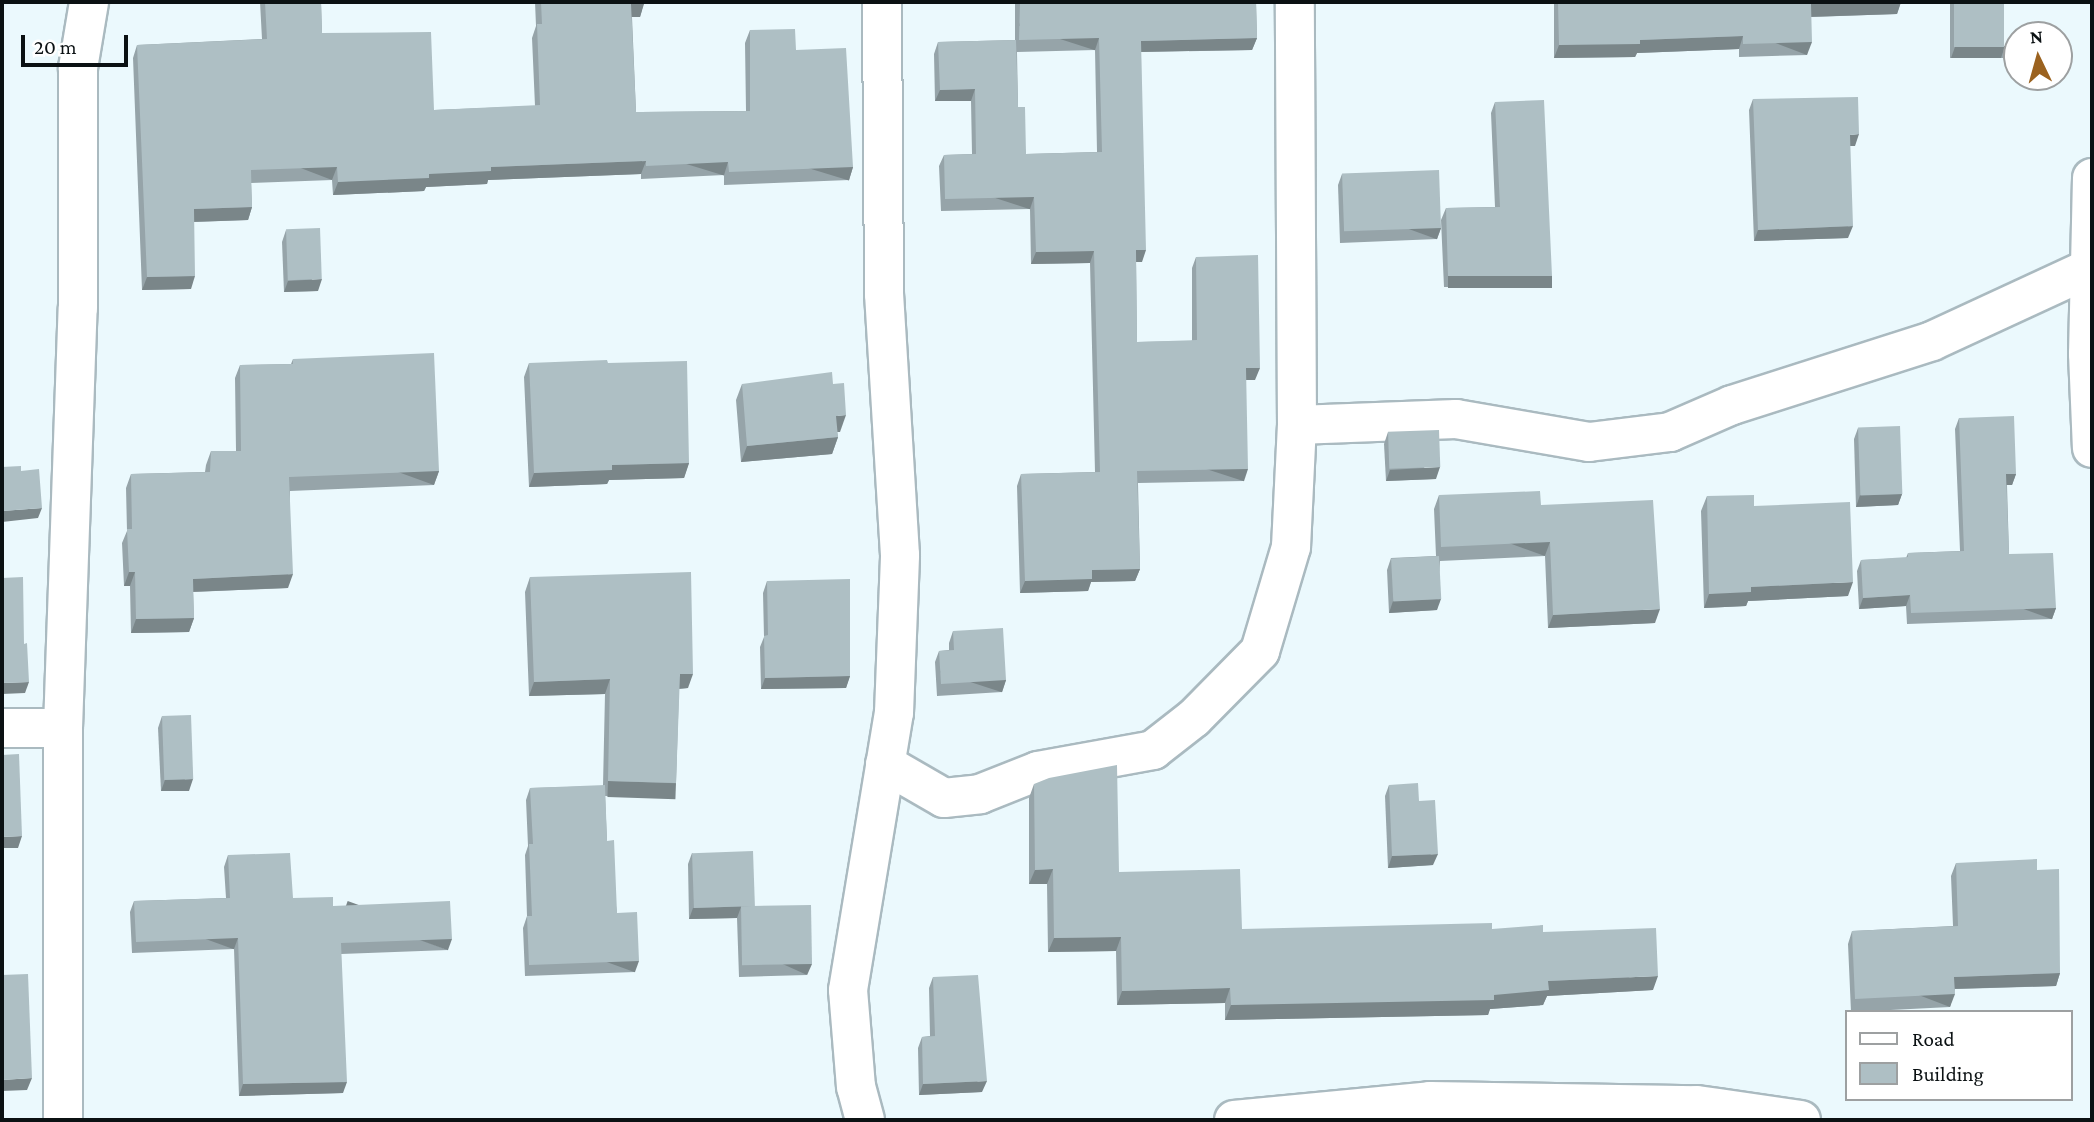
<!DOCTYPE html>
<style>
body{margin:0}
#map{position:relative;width:2094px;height:1122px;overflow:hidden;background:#ebf9fd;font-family:"Crimson Pro",serif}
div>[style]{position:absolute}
.roads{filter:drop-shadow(2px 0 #aabac0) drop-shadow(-2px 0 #aabac0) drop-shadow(0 2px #aabac0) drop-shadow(0 -2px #aabac0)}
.minor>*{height:38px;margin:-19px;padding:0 19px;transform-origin:19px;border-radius:19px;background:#fff}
.wall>*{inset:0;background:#96a4a9;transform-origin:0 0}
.shaded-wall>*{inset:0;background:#7a8689;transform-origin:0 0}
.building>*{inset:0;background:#aebfc4;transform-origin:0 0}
span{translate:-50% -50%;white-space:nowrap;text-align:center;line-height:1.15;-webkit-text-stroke:5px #fff;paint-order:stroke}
.frame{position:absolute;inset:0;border:4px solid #0b1113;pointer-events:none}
.legend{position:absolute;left:1845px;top:1010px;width:228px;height:91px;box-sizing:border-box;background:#fff;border:2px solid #9da0a1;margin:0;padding:9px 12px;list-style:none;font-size:21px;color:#0b1113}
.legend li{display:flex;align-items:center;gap:14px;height:35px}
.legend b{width:35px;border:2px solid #9da0a1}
.north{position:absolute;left:2003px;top:21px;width:70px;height:70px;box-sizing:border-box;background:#fff;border:2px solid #9da0a1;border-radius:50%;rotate:355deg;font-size:19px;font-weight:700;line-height:28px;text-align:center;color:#0b1113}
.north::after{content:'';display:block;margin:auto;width:24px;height:32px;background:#9b621f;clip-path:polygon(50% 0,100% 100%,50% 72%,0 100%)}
.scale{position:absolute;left:21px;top:35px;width:107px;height:32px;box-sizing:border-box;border:4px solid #0b1113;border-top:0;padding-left:9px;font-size:21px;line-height:24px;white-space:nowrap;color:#0b1113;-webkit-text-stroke:5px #fff;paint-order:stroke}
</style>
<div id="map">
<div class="roads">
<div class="minor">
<i style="left:2092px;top:178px;width:176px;rotate:91.3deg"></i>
<i style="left:2088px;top:354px;width:94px;rotate:87.6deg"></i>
<i style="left:1297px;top:425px;width:159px;rotate:-2.2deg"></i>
<i style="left:1456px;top:419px;width:135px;rotate:9.8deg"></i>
<i style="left:1589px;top:442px;width:82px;rotate:-7deg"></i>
<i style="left:1670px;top:432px;width:68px;rotate:-23.5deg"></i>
<i style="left:1732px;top:405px;width:210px;rotate:-17.7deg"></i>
<i style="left:1932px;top:341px;width:174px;rotate:-24.8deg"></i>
<i style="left:2px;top:728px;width:61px"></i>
<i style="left:885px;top:764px;width:68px;rotate:30deg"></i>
<i style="left:944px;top:798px;width:36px;rotate:-6deg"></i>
<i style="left:980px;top:794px;width:62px;rotate:-21.6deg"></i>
<i style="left:1038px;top:771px;width:117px;rotate:-10.3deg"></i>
<i style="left:1153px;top:750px;width:52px;rotate:-38deg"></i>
<i style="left:1194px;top:718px;width:94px;rotate:-45.4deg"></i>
<i style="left:1260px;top:651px;width:109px;rotate:-73.4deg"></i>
<i style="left:1291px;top:547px;width:122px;rotate:-87.2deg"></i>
<i style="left:1297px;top:425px;width:423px;rotate:-90.3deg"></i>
<i style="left:63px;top:1120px;width:392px;rotate:-90deg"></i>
<i style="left:63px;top:728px;width:420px;rotate:-88deg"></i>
<i style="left:78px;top:308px;width:240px;rotate:-90deg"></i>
<i style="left:78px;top:68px;width:67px;rotate:-80.5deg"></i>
<i style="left:865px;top:1120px;width:34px;rotate:-105deg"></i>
<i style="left:856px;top:1087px;width:97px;rotate:-94.7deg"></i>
<i style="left:848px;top:990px;width:281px;rotate:-80.6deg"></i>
<i style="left:894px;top:713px;width:158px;rotate:-87.8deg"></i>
<i style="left:900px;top:555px;width:261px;rotate:-93.5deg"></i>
<i style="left:884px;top:294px;width:292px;rotate:-90.4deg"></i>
<i style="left:1234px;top:1120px;width:197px;rotate:-5.5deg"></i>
<i style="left:1430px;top:1101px;width:267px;rotate:0.9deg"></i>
<i style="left:1697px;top:1105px;width:105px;rotate:8.2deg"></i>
</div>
</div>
<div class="wall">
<i style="clip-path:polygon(260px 2px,321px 2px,322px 33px,434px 110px,535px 106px,532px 38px,536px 26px,535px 2px,644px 2px,640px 17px,632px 17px,636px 112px,746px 111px,745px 43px,750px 30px,796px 50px,853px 167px,849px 180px,724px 185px,724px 175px,641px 179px,641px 174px,488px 180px,487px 184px,426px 187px,424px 191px,333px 195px,332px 180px,251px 183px,252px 207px,248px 220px,194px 222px,191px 289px,142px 290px,133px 58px,137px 45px,262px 39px)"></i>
<i style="clip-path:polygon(evenodd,1015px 2px,1256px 2px,1257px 38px,1252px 50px,1141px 52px,1142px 262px,1136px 262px,1137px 342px,1192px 341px,1192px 268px,1196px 257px,1255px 380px,1246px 380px,1244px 481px,1138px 483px,1140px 569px,1135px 581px,1091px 582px,1088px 591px,1020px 593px,1017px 486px,1021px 474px,1095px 472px,1090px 263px,1031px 264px,1030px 209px,941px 211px,939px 166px,944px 155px,972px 154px,971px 101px,935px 101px,934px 54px,938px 42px,1015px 40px,1015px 2px,1095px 50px,1097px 152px,1026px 154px,1018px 107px,1017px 52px,1095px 50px)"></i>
<i style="clip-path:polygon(1554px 2px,1901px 2px,1897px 14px,1811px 17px,1807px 55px,1739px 57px,1739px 49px,1637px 53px,1635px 57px,1554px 58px)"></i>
<i style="left:1950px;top:2px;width:54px;height:56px"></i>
<i style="clip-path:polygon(1753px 99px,1855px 146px,1850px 146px,1848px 238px,1754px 241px,1749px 110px)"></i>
<i style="clip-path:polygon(1495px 102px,1548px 287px,1444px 287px,1441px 220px,1446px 208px,1495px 207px,1491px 113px)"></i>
<i style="clip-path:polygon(1342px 174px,1441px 228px,1437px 239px,1340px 243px,1338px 185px)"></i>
<i style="clip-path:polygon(286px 230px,318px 291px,284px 292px,282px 242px)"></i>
<i style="clip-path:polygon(293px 359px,439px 471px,434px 485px,290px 491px,288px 588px,193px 592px,194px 618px,189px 632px,131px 633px,130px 586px,124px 586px,122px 543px,127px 531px,126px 488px,131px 474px,205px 472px,206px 465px,211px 451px,236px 451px,235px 378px,240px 365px,291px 364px)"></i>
<i style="clip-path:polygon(529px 363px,608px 363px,689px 463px,684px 478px,609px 480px,607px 484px,529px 487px,524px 377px)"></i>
<i style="clip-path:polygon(742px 384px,833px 384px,840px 432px,837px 432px,838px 437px,832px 454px,741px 462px,736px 400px)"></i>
<i style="clip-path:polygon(1959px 418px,2016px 474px,2012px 485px,2007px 485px,2009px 554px,2056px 608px,2052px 619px,1907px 624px,1906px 606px,1859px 609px,1857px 571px,1861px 560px,1906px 558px,1908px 553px,1960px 551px,1955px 429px)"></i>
<i style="clip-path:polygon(1858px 428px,1902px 494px,1898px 505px,1856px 507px,1854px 439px)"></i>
<i style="clip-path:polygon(1388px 432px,1436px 479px,1386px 481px,1384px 444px)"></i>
<i style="clip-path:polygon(1439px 495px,1541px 505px,1655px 623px,1548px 628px,1545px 556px,1440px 561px,1437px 610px,1389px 613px,1387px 570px,1391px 558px,1436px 556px,1434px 509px)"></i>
<i style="clip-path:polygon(1707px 496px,1754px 506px,1848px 596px,1748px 601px,1746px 606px,1704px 608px,1701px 511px)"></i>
<i style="clip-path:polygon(530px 577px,688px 688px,679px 689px,676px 783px,671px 798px,605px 796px,607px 841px,617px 913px,635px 972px,525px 976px,523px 928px,527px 916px,525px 855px,528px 846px,526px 800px,530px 788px,603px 786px,605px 694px,529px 696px,525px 592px)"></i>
<i style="clip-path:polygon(767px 581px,850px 676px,846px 688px,761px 689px,760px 647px,764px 637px,763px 593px)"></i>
<i style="clip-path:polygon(953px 631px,1006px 680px,1002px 692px,937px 696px,935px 662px,939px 651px,949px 650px,949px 643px)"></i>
<i style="clip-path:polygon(162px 716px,189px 791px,161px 791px,158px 728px)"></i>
<i style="clip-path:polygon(1034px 784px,1119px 872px,1242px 929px,1492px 929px,1543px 932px,1653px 990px,1547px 996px,1543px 1005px,1490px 1009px,1488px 1015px,1225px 1020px,1225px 1003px,1117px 1005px,1116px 951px,1048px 952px,1047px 884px,1029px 884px,1029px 798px)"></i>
<i style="clip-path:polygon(1389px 785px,1419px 801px,1433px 865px,1388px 868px,1385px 796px)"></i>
<i style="clip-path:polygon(692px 853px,754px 907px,807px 975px,739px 977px,737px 918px,689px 919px,688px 864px)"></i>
<i style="clip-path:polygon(228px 855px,293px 898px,333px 906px,448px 950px,341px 954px,343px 1093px,239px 1096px,234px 949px,132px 953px,130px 912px,134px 901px,226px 898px,224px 867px)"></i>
<i style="clip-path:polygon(1956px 863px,2037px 870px,2060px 973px,2056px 986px,1955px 989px,1950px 1007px,1851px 1012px,1848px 944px,1852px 931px,1953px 926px,1951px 876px)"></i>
<i style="clip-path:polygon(933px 977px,982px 1092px,919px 1095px,918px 1048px,922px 1037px,930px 1036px,929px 988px)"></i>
</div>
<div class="shaded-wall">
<i style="clip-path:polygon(1876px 2px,1901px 2px,1897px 14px,1806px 17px,1811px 4px)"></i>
<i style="clip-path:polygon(631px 4px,644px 4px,640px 17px,627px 17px)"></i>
<i style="clip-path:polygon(1743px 36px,1739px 49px,1637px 53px,1635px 57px,1554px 58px,1559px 45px,1640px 40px)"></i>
<i style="left:1099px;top:38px;width:13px;height:80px;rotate:108deg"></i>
<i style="clip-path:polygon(1257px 38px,1252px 50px,1137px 52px,1141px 41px)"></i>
<i style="left:1812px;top:42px;width:14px;height:69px;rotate:111deg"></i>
<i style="clip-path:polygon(2005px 46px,2001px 58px,1951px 58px,1955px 47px)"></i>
<i style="clip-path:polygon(975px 89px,971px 101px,935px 101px,940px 90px)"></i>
<i style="clip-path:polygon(1859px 134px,1855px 146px,1846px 146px,1850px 135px)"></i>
<i style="clip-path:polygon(646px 161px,641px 174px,488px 180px,487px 184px,426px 187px,424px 191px,333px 195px,338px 182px,491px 167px)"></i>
<i style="left:728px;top:162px;width:14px;height:82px;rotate:107deg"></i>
<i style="left:337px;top:167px;width:14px;height:86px;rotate:111deg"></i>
<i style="left:853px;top:167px;width:14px;height:124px;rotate:107deg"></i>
<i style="left:1034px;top:197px;width:13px;height:89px;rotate:108deg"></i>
<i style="clip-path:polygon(252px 207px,248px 220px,189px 222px,194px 209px)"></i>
<i style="clip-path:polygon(1853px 226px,1848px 238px,1754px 241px,1758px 230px)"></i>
<i style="left:1441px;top:228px;width:12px;height:97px;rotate:110deg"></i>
<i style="clip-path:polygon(1136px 250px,1146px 250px,1142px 262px,1132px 262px)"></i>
<i style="clip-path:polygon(1094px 251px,1090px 263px,1031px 264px,1036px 252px)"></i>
<i style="clip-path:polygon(195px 276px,191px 289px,142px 290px,147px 277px)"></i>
<i style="left:1448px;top:276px;width:104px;height:12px"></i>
<i style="clip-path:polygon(322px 279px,318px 291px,284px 292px,288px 281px)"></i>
<i style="clip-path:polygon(1246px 368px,1260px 368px,1255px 380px,1241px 380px)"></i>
<i style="clip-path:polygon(846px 415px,840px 432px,830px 432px,836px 416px)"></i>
<i style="clip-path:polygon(838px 437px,832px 454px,741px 462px,747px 446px)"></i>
<i style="clip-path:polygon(689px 463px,684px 478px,609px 480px,607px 484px,529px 487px,534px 473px,612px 465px)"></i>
<i style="clip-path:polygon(1440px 467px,1436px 479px,1386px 481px,1390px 470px)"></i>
<i style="left:1248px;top:469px;width:13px;height:111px;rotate:108deg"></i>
<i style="left:439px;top:471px;width:15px;height:150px;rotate:110deg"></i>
<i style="clip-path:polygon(2006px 474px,2016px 474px,2012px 485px,2002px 485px)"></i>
<i style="clip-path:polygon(1902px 494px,1898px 505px,1856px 507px,1860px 495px)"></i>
<i style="clip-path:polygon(42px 508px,38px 518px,2px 522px,2px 511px)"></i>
<i style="left:1550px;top:542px;width:15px;height:109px;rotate:110deg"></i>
<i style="clip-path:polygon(1140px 569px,1135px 581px,1091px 582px,1088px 591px,1020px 593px,1025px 581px,1092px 570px)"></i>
<i style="clip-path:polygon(129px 572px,135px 572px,130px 586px,124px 586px)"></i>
<i style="clip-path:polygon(293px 574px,288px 588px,188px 592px,193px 579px)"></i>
<i style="clip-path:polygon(1853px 582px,1848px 596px,1748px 601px,1746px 606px,1704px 608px,1709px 594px,1751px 587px)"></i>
<i style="clip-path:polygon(1910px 595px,1906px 606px,1859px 609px,1863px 598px)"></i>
<i style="clip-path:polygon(1441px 599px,1437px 610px,1389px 613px,1393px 601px)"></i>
<i style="left:2056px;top:608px;width:12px;height:145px;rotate:110deg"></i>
<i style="clip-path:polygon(1660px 609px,1655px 623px,1548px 628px,1553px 615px)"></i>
<i style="clip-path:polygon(194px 618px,189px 632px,131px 633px,136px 619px)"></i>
<i style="clip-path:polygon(680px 674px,693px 674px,688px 688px,675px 689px)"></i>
<i style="clip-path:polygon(850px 676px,846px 688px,761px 689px,765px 678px)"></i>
<i style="clip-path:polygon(610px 679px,605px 694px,529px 696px,534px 682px)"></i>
<i style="left:1006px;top:680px;width:13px;height:65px;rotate:108deg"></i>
<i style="clip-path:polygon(29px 682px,25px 693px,2px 694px,2px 683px)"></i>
<i style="clip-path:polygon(193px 779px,189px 791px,161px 791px,165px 780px)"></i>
<i style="left:608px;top:781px;width:68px;height:16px;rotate:2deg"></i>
<i style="clip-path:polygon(22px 836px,18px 848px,2px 848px,2px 837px)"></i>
<i style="clip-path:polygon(1438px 854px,1433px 865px,1388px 868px,1392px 856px)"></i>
<i style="clip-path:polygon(1053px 869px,1047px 884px,1029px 884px,1035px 870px)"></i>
<i style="clip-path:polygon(755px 906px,741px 907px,737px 918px,689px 919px,693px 908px)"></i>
<i style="clip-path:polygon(1121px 937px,1116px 951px,1048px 952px,1054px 938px)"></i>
<i style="left:238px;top:938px;width:12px;height:102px;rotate:110deg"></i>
<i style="left:452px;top:939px;width:12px;height:111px;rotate:110deg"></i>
<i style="left:639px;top:961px;width:12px;height:110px;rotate:110deg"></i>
<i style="left:812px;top:964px;width:12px;height:69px;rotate:114deg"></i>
<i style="clip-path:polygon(2060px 973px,2056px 986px,1949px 989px,1954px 977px)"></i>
<i style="clip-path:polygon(1658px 976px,1653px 990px,1547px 996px,1543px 1005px,1490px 1009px,1488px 1015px,1225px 1020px,1231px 1005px,1548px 981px)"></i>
<i style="clip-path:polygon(1230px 988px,1225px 1003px,1117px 1005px,1122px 991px)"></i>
<i style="left:1955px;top:994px;width:14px;height:100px;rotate:111deg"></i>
<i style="clip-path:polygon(32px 1078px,27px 1090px,2px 1091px,2px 1080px)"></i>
<i style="clip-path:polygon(987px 1081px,982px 1092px,919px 1095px,923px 1084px)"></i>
<i style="clip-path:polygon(347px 1082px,343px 1093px,239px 1096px,243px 1084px)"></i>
</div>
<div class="building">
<i style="clip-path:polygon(265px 2px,321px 2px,322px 33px,431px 32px,434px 110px,540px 105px,537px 24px,542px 24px,541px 2px,644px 2px,644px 4px,631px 4px,636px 112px,750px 111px,750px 30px,795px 29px,796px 50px,846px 48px,853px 167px,729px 172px,728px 162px,646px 166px,646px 161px,491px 167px,491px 171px,429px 174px,429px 178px,338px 182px,337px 167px,251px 170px,252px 207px,194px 209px,195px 276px,147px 277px,137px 45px,267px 39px)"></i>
<i style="clip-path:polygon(1020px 2px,1256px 2px,1257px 38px,1141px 41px,1146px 250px,1136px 250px,1137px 342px,1197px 340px,1196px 257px,1258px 255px,1260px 368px,1246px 368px,1248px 469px,1137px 471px,1140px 569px,1092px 570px,1092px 579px,1025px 581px,1021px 474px,1100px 472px,1094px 251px,1036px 252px,1034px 197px,945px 199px,944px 155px,976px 154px,975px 89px,940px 90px,938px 42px,1016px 40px,1018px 107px,1025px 107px,1026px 154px,1102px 152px,1099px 38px,1019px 40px)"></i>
<i style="clip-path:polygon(1558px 2px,1876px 2px,1811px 4px,1812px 42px,1743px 44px,1743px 36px,1640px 40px,1640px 44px,1559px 45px)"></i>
<i style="left:1954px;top:2px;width:50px;height:45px"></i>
<i style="clip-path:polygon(1858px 97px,1859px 134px,1850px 135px,1853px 226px,1758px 230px,1753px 99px)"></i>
<i style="clip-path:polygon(1544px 100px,1552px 276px,1448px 276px,1446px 208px,1500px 207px,1495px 102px)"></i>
<i style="left:1439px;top:170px;width:58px;height:97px;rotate:88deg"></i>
<i style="left:320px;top:228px;width:51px;height:34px;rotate:88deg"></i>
<i style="clip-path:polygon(434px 353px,439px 471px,289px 477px,293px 574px,193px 579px,194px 618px,136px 619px,135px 572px,129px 572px,127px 529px,132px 529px,131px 474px,210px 472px,211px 451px,241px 451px,240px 365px,293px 364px,293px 359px)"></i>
<i style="clip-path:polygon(607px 360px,608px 363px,687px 361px,689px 463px,612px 465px,612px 470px,534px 473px,529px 363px)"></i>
<i style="clip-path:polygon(832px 372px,833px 384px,844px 383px,846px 415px,836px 416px,838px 437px,747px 446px,742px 384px)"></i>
<i style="clip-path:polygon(2014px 416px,2016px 474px,2006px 474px,2009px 554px,2053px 553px,2056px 608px,1911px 613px,1910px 595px,1863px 598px,1861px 560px,1908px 557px,1908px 553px,1964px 551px,1959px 418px)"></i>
<i style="left:1900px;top:426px;width:68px;height:42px;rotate:88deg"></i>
<i style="left:1439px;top:430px;width:37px;height:51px;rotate:88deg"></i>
<i style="clip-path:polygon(21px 466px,21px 471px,39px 469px,42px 508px,2px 511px,2px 467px)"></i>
<i style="clip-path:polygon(1540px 491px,1541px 505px,1653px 500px,1660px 609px,1553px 615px,1550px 542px,1441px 547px,1439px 495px)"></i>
<i style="clip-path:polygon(1754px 495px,1754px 506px,1850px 502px,1853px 582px,1751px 587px,1751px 592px,1709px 594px,1707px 496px)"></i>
<i style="left:1439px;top:556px;width:43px;height:48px;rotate:87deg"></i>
<i style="clip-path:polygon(691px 572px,693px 674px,680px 674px,676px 783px,608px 781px,610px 679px,534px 682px,530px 577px)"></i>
<i style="clip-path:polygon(23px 577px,24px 644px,27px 643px,29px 682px,2px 683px,2px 578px)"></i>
<i style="clip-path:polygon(850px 579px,850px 676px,765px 678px,764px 636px,768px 635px,767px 581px)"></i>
<i style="clip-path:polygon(1003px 628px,1006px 680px,941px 684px,939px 651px,954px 650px,953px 631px)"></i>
<i style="left:191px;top:715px;width:64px;height:29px;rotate:88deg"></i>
<i style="clip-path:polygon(19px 754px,22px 836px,2px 837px,2px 755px)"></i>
<i style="clip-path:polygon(1117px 765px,1119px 872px,1240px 869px,1242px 929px,1492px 923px,1492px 929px,1543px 925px,1543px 932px,1656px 928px,1658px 976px,1548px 981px,1549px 990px,1494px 995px,1494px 1000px,1231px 1005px,1230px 988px,1122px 991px,1121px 937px,1054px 938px,1053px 869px,1035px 870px,1034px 784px,1049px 778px)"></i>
<i style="clip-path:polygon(1418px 783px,1419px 801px,1435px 800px,1438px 854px,1392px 856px,1389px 785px)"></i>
<i style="clip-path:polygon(605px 785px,607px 841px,614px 840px,617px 913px,637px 912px,639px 961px,529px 965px,527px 916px,532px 916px,529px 844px,533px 844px,530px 788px)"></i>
<i style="left:753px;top:851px;width:55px;height:61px;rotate:88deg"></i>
<i style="clip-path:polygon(290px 853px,293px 898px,333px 897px,333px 906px,450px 901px,452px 939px,341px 943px,347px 1082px,243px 1084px,238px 938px,136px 942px,134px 901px,230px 898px,228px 855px)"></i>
<i style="clip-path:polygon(2037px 859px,2037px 870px,2059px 869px,2060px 973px,1954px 977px,1955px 994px,1855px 999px,1852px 931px,1958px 926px,1956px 863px)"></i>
<i style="left:811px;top:905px;width:59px;height:70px;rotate:89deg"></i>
<i style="clip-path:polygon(28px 974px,32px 1078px,2px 1080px,2px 975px)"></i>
<i style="clip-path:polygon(978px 975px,987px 1081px,923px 1084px,922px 1037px,935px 1036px,933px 977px)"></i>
</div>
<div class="frame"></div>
<ul class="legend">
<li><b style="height:9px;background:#fff"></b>Road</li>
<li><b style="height:19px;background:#aebfc4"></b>Building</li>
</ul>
<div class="north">N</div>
<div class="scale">20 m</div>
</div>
